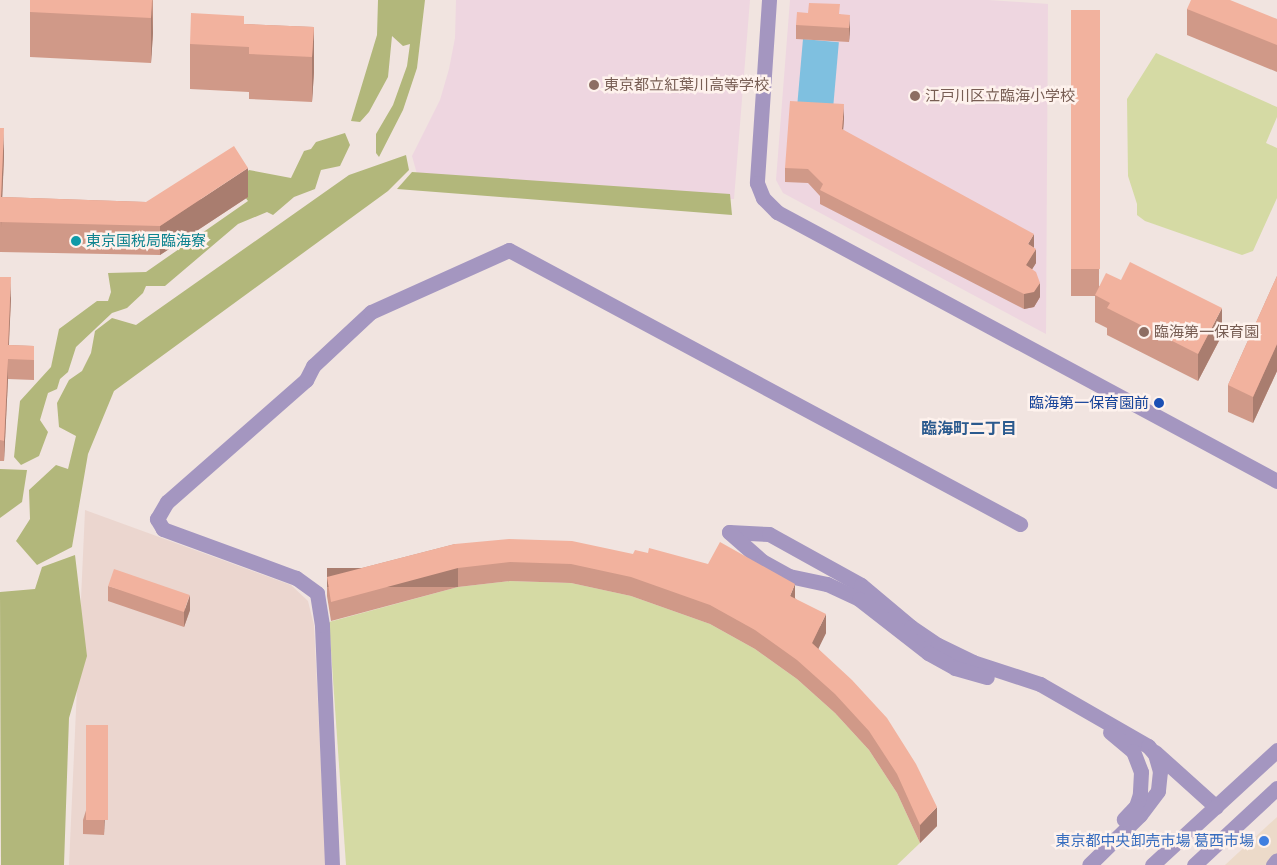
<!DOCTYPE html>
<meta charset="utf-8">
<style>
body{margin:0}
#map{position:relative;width:1277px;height:865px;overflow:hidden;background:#f1e4e0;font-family:Ubuntu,"Noto Sans JP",sans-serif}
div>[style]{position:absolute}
.commercial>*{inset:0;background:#ecdac9}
.built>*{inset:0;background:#ebd6cf}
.education>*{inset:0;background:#eed6e0}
.green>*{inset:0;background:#d5daa4}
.forest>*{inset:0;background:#b2b77b}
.water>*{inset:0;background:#7fc0e0;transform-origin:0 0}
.minor>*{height:15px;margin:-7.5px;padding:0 7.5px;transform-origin:7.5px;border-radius:7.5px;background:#a496c0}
.wall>*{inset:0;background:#d09988}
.shaded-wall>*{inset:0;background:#a97d6f;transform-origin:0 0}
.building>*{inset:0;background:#f2b29e;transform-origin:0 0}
.dots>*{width:14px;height:14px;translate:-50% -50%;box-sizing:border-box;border:2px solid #fef2ed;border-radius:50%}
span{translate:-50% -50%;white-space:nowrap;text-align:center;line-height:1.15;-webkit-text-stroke:5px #fef2ed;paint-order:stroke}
.education-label{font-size:15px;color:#785e54}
.left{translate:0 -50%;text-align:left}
.culture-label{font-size:15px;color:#0d838f}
.transit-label{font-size:15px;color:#164399}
.right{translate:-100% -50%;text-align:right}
.shop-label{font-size:15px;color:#366cbe}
.neighbourhood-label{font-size:16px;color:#2b5a8e;font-weight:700}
</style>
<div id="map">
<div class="commercial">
<i style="clip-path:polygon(1277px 817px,1277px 865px,1225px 865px)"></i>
</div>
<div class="built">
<i style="clip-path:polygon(85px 510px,291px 585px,308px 601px,314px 625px,326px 865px,69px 865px)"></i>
</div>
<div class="education">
<i style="clip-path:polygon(456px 0,750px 0,734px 199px,685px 198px,417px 174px,412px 156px,440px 100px,449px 69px,455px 38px)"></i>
<i style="clip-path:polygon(790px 0,989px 0,1048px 4px,1046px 334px,783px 193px,776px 180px)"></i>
</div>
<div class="green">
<i style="clip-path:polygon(1156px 53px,1277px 107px,1277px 117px,1266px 143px,1277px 148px,1277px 198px,1253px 251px,1242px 255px,1145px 221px,1137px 215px,1137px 204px,1128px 176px,1127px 99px)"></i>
<i style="clip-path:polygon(510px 581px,571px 583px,631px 596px,710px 624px,755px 649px,797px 679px,835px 713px,869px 750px,897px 793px,920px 843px,897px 865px,346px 865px,329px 622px,458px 587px)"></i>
</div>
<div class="forest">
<i style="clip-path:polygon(378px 0,425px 0,417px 68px,403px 110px,379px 157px,376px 153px,376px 134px,393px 105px,407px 66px,410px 44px,403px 46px,392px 36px,388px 77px,369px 112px,360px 122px,351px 121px,377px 35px)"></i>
<i style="clip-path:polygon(345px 133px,350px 145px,340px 166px,321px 170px,315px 189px,294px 197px,273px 215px,267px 212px,238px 224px,165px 286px,146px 286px,143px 293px,127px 308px,112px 313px,76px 347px,68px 372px,60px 379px,57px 389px,48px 393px,40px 420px,48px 432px,39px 456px,21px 465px,14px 457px,20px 401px,51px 367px,59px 329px,97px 301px,108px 301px,111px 292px,108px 273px,146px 272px,248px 201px,241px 192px,243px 176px,249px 170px,291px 178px,304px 151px,311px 149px,316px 142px)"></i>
<i style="clip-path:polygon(406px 155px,409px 170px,388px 191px,114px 391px,88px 454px,72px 547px,37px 565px,16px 541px,30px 519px,29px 490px,56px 465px,68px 469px,76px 436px,59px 427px,57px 403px,69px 380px,82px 371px,91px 353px,95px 331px,112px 318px,136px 325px,349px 175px)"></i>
<i style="clip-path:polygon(412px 172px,730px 194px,732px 215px,397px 189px)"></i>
<i style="clip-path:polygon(0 469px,27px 470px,22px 502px,0 518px)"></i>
<i style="clip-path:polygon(75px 555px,87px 656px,69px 718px,64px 865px,1px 865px,0 592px,35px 589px,42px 567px)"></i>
</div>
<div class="water">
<i style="left:803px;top:39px;width:36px;height:77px;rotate:5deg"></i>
</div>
<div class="minor">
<i style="left:769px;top:0;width:183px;rotate:93.8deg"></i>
<i style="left:757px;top:183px;width:16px;rotate:68deg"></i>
<i style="left:763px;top:198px;width:20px;rotate:45deg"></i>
<i style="left:777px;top:212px;width:568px;rotate:28.28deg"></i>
<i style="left:729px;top:532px;width:40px;rotate:2.9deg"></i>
<i style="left:769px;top:534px;width:105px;rotate:29deg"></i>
<i style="left:861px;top:585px;width:65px;rotate:40deg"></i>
<i style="left:911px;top:627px;width:32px;rotate:34deg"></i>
<i style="left:938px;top:645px;width:39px;rotate:26deg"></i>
<i style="left:973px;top:662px;width:71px;rotate:18.2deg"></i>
<i style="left:1040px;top:684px;width:125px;rotate:29.9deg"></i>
<i style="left:1148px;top:746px;width:11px;rotate:49deg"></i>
<i style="left:1155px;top:754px;width:18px;rotate:74deg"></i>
<i style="left:1160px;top:771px;width:20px;rotate:96deg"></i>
<i style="left:1158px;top:791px;width:30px;rotate:127deg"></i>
<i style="left:1140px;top:815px;width:71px;rotate:135.6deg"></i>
<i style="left:729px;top:532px;width:44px;rotate:41.3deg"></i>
<i style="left:762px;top:561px;width:31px;rotate:29deg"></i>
<i style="left:789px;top:576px;width:39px;rotate:12deg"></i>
<i style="left:827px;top:584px;width:35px;rotate:25deg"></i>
<i style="left:859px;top:599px;width:88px;rotate:38deg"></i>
<i style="left:928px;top:653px;width:31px;rotate:29deg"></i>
<i style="left:955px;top:668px;width:33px;rotate:16deg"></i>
<i style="left:1110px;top:732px;width:30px;rotate:40deg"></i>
<i style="left:1133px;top:751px;width:22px;rotate:69deg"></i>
<i style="left:1141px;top:772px;width:22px;rotate:93deg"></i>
<i style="left:1140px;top:794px;width:13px;rotate:108deg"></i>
<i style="left:1136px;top:806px;width:18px;rotate:133deg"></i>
<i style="left:1155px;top:752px;width:82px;rotate:42deg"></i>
<i style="left:332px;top:865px;width:240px;rotate:-92.4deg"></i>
<i style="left:322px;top:625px;width:32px;rotate:-99deg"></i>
<i style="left:317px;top:593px;width:26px;rotate:-144deg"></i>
<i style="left:296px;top:578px;width:142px;rotate:-159.8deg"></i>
<i style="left:163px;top:529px;width:12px;rotate:-121deg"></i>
<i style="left:157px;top:519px;width:20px;rotate:-60deg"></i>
<i style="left:167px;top:502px;width:185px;rotate:-41.3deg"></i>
<i style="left:306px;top:380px;width:16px;rotate:-63deg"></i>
<i style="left:313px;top:366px;width:79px;rotate:-43deg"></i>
<i style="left:371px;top:312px;width:151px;rotate:-24.2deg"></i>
<i style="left:509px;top:250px;width:580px;rotate:28.2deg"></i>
<i style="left:1152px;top:865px;width:170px;rotate:-42.6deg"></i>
<i style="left:1194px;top:865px;width:113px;rotate:-42.9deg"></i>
<i style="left:1273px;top:865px;width:6px;rotate:-51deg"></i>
</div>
<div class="wall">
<i style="clip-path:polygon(153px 0,153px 33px,151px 63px,30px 57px,30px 12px)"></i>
<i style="clip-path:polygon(1187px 9px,1277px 19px,1277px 72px,1187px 35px)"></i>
<i style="clip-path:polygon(1071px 10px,1100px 10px,1099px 286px,1222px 335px,1198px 381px,1107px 335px,1107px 328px,1095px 322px,1095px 296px,1071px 296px)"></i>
<i style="clip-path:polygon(840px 14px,850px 29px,849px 42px,796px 39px,796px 25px)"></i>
<i style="clip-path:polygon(244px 24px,314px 27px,314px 72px,312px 102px,249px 99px,249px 92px,190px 89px,190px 44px)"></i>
<i style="clip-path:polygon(844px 119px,843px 130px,1034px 248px,1036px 263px,1032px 269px,1040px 297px,1034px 307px,1024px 309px,820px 204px,820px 196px,808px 183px,785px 182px,785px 168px)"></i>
<i style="clip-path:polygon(0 128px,4px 157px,2px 197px,146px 202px,248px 197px,160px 255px,0 252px)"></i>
<i style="clip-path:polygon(1277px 276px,1277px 371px,1253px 423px,1228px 412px,1228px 385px)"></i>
<i style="clip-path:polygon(0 277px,11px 298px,9px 345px,34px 346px,34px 380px,8px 379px,4px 461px,0 461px)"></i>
<i style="clip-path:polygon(455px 544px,795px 598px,826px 633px,818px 648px,937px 826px,920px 843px,897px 793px,869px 750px,835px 713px,797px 679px,755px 649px,710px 624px,631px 596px,571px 583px,510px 581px,458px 587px,331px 621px,327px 596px,327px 577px)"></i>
<i style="clip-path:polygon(108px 586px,190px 610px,184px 627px,108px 601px)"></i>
<i style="clip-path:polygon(108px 740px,104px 835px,83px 834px,83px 820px)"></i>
</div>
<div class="shaded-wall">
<i style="clip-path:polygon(152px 0,153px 33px,151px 63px,151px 18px)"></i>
<i style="clip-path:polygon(850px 15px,850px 29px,849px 42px,849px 28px)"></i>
<i style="clip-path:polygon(314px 27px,314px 72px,312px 102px,312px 57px)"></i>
<i style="clip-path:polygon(844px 104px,844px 119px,842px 144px,842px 129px)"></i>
<i style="clip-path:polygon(4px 128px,4px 157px,1px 227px,1px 197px)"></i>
<i style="clip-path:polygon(248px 168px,248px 197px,160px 255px,160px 226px)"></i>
<i style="clip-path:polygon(1034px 234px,1034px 248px,1028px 244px)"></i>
<i style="clip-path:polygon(1036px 249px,1036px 263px,1026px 279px,1026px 265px)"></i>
<i style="clip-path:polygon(11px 277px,11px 298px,8px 359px,8px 345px)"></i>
<i style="clip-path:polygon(1040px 283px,1040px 297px,1034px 307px,1024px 309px,1024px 294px)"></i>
<i style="clip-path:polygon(1222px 308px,1222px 335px,1198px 381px,1198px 354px)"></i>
<i style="clip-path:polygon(1277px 344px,1277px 371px,1253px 423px,1253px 397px)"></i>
<i style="clip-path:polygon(8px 359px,8px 379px,4px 461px,4px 441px)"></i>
<i style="left:458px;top:568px;width:19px;height:131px;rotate:90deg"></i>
<i style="clip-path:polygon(795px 584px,795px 602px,790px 596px)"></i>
<i style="clip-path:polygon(190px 595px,190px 610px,184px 627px,184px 612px)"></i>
<i style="clip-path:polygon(826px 614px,826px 633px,812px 662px,812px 643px)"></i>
<i style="clip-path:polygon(108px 725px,108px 740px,104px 835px,104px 821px)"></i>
<i style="clip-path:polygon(937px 807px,937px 826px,920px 843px,920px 825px)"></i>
</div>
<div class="building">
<i style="clip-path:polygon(30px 0,152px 0,151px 18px,30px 12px)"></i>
<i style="clip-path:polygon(1191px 0,1230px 0,1277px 19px,1277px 45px,1187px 9px)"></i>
<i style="clip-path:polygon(809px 3px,840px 4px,839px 14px,850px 15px,849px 28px,796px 25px,797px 12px,808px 13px)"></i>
<i style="left:1071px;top:10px;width:29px;height:259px"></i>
<i style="clip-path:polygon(191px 13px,244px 16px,244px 24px,314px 27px,312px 57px,249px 54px,249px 47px,190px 44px)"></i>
<i style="clip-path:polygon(790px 101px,844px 104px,842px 129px,1034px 234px,1028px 244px,1036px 249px,1026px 265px,1036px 272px,1040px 283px,1034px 292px,1024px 294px,820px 190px,823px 184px,808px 169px,785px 168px)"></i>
<i style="clip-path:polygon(0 128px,4px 128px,1px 197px,146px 202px,234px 146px,248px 168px,160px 226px,0 222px)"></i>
<i style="clip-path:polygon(1130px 262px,1222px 308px,1198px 354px,1107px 308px,1110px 303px,1095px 295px,1106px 273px,1121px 280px)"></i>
<i style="clip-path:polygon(1277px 276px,1277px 344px,1253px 397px,1228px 385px)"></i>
<i style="clip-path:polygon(0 277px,11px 277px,8px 345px,34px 346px,34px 360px,8px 359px,4px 441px,0 440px)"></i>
<i style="clip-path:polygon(509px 539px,572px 541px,633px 554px,635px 550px,648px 553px,649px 548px,708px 564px,720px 542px,795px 584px,790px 596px,826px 614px,812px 643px,852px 680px,887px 718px,916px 764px,937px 807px,920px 825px,897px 774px,869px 731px,835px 694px,797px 660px,755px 630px,710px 605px,631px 577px,571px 564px,510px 562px,458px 568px,331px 602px,327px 577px,455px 544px)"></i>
<i style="left:114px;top:569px;width:80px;height:18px;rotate:19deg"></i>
<i style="left:86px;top:725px;width:22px;height:95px"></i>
</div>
<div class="dots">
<i style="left:594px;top:85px;background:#8d6e63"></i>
<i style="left:915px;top:96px;background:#8d6e63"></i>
<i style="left:76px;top:241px;background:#0f9aa8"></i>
<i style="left:1144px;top:332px;background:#8d6e63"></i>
<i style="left:1159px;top:403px;background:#1a4fb4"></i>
<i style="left:1264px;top:841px;background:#3f7fe0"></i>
</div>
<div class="education-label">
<span class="left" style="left:604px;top:85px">東京都立紅葉川高等学校</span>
<span class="left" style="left:925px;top:96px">江戸川区立臨海小学校</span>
<span class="left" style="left:1154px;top:332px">臨海第一保育園</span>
</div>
<div class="culture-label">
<span class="left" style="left:86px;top:241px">東京国税局臨海寮</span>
</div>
<div class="transit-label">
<span class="right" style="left:1149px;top:403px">臨海第一保育園前</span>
</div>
<div class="shop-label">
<span class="right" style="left:1254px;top:841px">東京都中央卸売市場 葛西市場</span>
</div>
<div class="neighbourhood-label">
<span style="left:969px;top:428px">臨海町二丁目</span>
</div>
</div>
